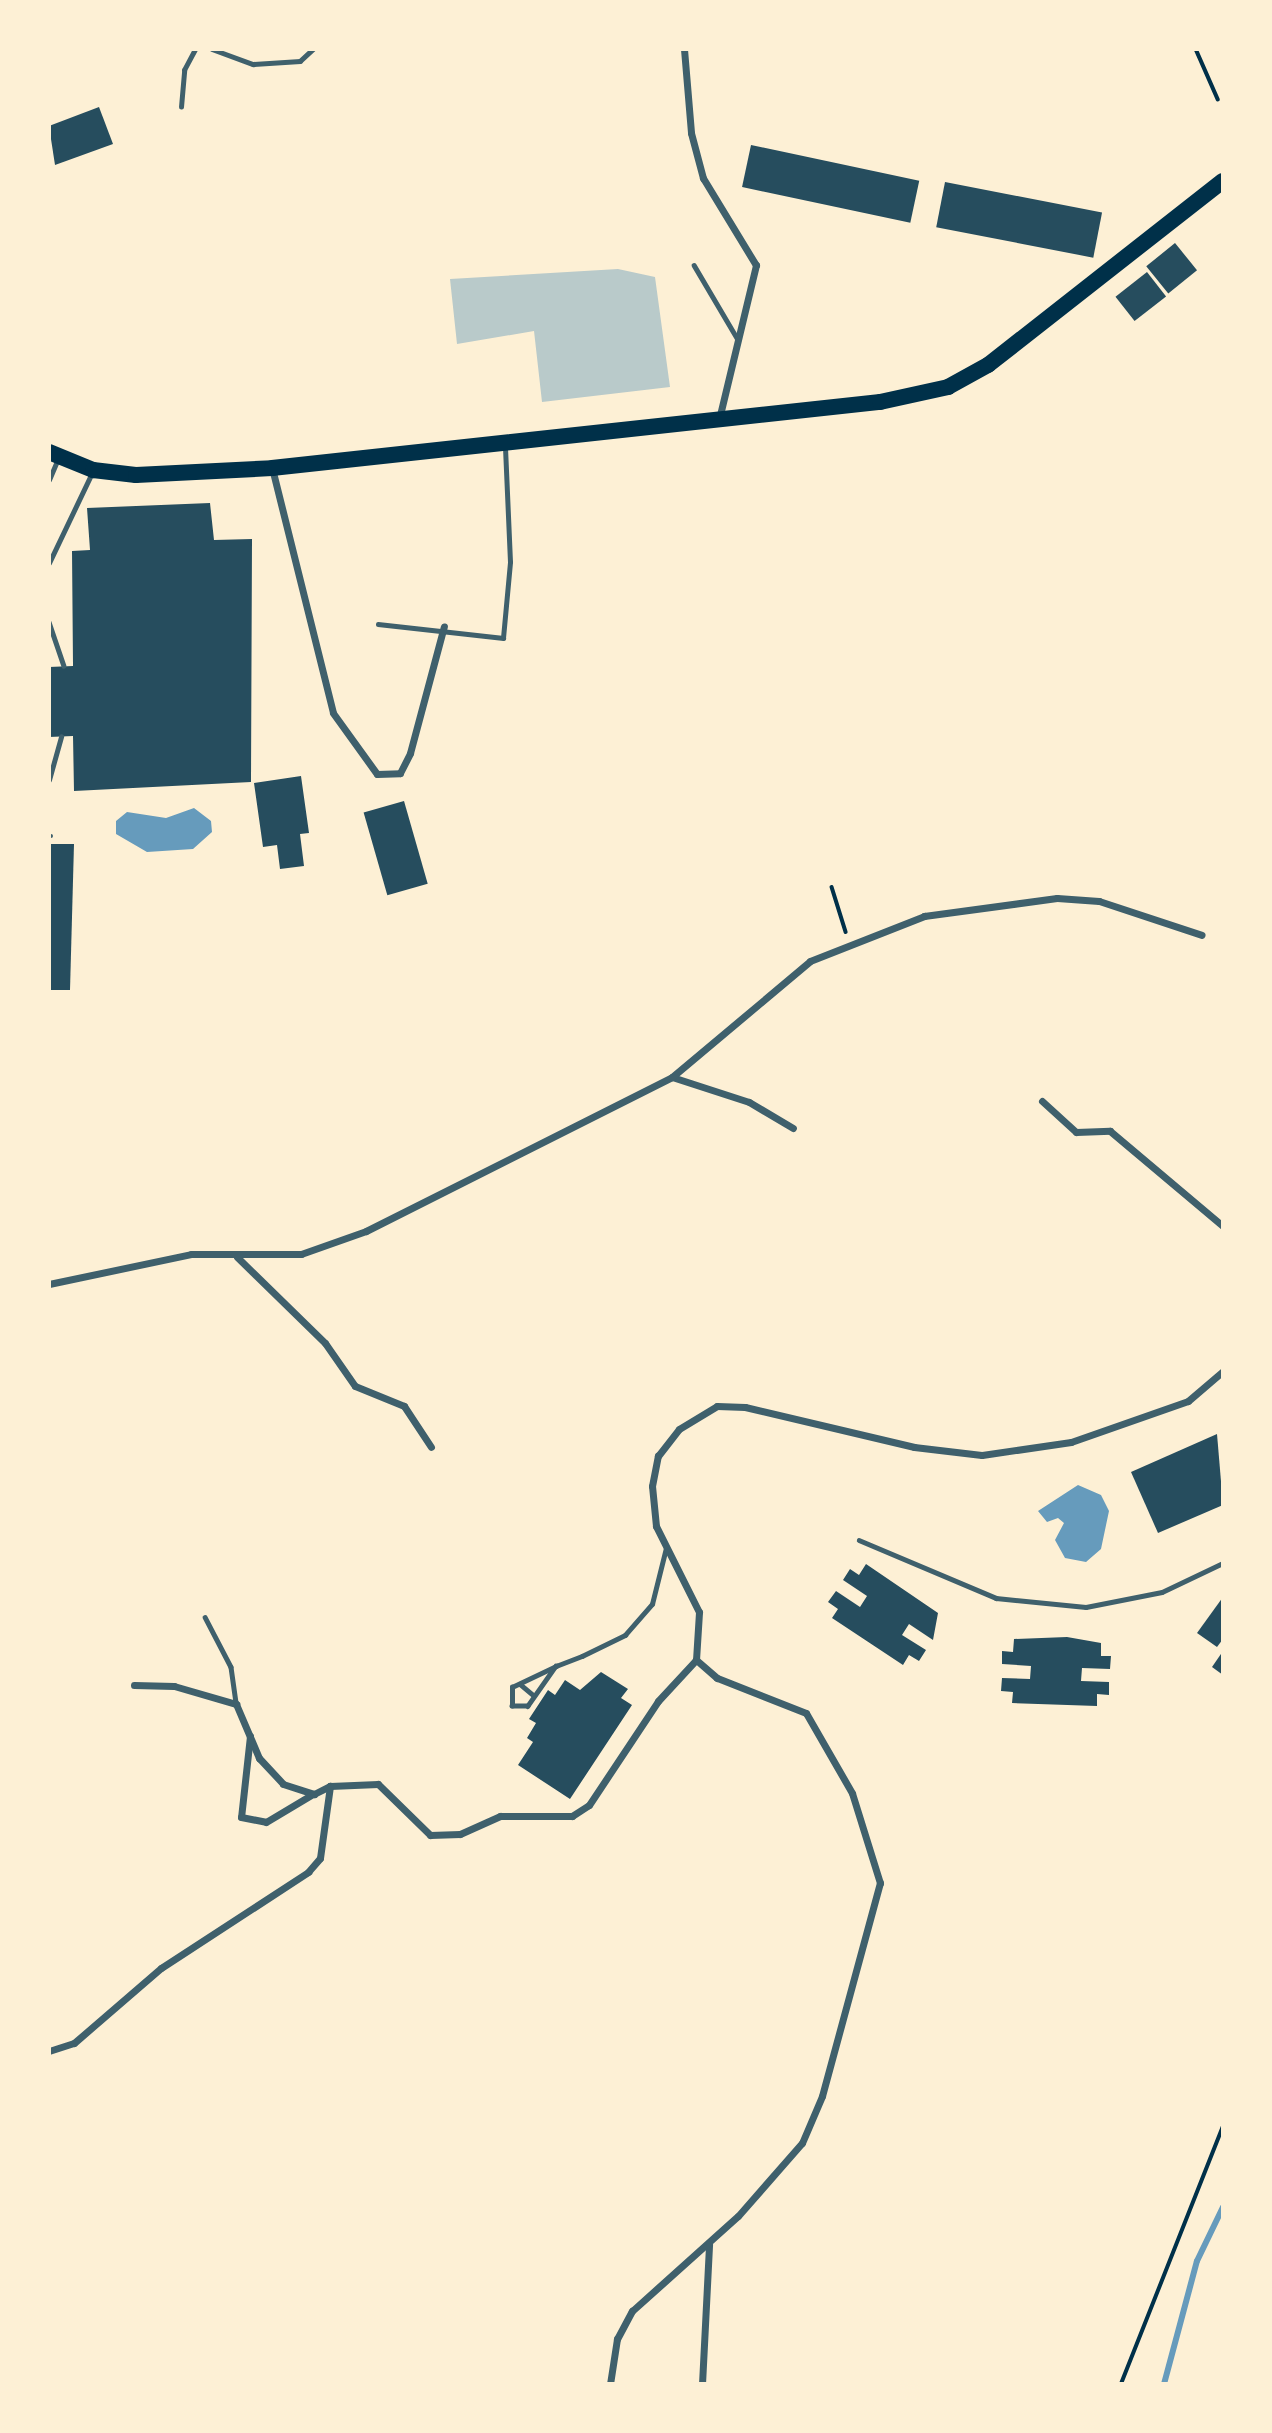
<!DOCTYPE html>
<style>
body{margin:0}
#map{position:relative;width:1272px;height:2433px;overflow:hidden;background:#fdf0d5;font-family:Ubuntu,sans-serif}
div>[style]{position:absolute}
.green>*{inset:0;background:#b9caca}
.water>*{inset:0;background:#669bbc}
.stream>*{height:6px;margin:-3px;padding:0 3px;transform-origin:3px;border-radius:3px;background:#669bbc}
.building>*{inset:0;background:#264d5e;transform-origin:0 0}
.path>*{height:3.5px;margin:-1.75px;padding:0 1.75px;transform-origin:1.75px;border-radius:1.75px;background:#003049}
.service>*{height:4.5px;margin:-2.25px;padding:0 2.25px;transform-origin:2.25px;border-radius:2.25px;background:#3f606c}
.minor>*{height:7px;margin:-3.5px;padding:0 3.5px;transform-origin:3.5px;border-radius:3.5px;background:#3f606c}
.primary>*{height:16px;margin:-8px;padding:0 8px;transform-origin:8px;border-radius:8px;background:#003049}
span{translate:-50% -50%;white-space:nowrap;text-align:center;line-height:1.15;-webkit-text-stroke:5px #fdf0d5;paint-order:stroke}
.frame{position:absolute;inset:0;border:51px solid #fdf0d5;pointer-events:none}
</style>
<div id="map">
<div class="green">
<i style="clip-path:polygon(618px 269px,655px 277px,670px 387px,542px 402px,534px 331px,457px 344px,450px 279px)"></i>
</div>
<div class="water">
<i style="clip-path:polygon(194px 808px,211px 821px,212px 832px,193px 849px,147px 852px,116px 834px,116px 821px,127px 812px,166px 818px)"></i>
<i style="clip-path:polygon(1078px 1485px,1101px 1495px,1109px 1511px,1101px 1549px,1086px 1562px,1065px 1558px,1055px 1540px,1064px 1523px,1058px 1518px,1047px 1522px,1038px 1511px)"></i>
</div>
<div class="stream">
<i style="left:1164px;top:2384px;width:127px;rotate:-75deg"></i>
<i style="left:1197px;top:2261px;width:60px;rotate:-64.3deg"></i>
</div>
<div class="building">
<i style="clip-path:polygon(99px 107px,113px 144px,55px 165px,49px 126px)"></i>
<i style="left:751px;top:145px;width:172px;height:43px;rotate:12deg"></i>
<i style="left:945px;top:182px;width:160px;height:46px;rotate:11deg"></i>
<i style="left:1175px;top:243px;width:35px;height:37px;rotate:51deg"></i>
<i style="left:1147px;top:272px;width:31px;height:40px;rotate:52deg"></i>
<i style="clip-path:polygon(210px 503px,214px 540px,252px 539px,251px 782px,74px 791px,73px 736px,49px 737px,49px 667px,73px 666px,72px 551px,90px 550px,87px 508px)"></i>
<i style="clip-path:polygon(301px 776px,309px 833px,300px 834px,304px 866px,280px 869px,277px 845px,263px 847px,254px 783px)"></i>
<i style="left:404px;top:801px;width:86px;height:42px;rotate:74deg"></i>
<i style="clip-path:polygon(49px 844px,74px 844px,70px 990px,49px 990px)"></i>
<i style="clip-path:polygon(1217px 1434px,1223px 1505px,1158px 1533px,1131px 1472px)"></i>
<i style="clip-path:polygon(866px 1564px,938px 1613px,933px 1640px,909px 1624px,902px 1635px,926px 1650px,919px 1661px,909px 1655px,903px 1665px,832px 1618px,838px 1609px,828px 1602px,836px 1591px,860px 1607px,867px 1596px,843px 1580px,850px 1569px,859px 1575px)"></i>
<i style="clip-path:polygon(1223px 1597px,1223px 1639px,1217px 1647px,1197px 1633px)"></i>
<i style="clip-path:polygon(1067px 1637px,1101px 1643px,1101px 1656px,1111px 1656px,1110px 1669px,1082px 1668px,1081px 1681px,1109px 1682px,1109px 1695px,1097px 1694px,1097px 1706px,1012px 1703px,1013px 1692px,1001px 1691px,1002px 1678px,1030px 1679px,1031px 1666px,1002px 1664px,1002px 1651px,1013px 1652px,1014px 1639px)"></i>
<i style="clip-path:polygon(1223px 1651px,1223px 1675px,1212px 1667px)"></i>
<i style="clip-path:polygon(601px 1672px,628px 1689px,621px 1698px,632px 1705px,570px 1799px,518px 1765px,533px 1742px,527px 1738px,536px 1723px,529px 1719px,548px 1690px,555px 1695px,565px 1680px,580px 1690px)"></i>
</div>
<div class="path">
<i style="left:1196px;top:49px;width:55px;rotate:66.3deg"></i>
<i style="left:832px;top:887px;width:47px;rotate:72.7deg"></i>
<i style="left:1121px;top:2384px;width:277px;rotate:-68.4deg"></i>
</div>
<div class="service">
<i style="left:212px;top:49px;width:44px;rotate:20.1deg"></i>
<i style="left:253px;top:64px;width:47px;rotate:-3.7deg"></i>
<i style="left:300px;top:61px;width:18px;rotate:-43deg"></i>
<i style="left:181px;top:107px;width:37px;rotate:-85deg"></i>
<i style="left:184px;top:70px;width:24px;rotate:-62deg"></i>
<i style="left:694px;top:265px;width:85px;rotate:59.5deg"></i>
<i style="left:49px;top:480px;width:21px;rotate:-67deg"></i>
<i style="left:49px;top:563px;width:100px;rotate:-64.5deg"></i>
<i style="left:49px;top:622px;width:46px;rotate:71.2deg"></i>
<i style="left:378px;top:624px;width:126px;rotate:6.4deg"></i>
<i style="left:503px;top:638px;width:76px;rotate:-84.7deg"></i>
<i style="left:510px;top:562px;width:116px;rotate:-92.5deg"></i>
<i style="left:49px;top:780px;width:45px;rotate:-74.4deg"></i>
<i style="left:49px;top:836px;width:2px"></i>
<i style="left:859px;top:1540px;width:149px;rotate:22.9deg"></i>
<i style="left:996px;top:1598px;width:90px;rotate:5.7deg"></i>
<i style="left:1086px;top:1607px;width:77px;rotate:-11.2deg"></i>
<i style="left:1162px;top:1592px;width:68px;rotate:-25.4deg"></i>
<i style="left:205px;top:1617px;width:56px;rotate:62.5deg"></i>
<i style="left:231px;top:1667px;width:36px;rotate:82deg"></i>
<i style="left:556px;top:1666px;width:49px;rotate:125deg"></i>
<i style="left:528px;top:1706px;width:16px;rotate:180deg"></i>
<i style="left:512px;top:1706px;width:19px;rotate:-90deg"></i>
<i style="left:512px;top:1687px;width:49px;rotate:-25.5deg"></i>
<i style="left:556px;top:1666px;width:28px;rotate:-21deg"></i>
<i style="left:582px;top:1656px;width:48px;rotate:-26deg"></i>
<i style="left:625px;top:1635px;width:41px;rotate:-48.9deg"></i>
<i style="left:652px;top:1604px;width:58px;rotate:-76deg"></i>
<i style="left:520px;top:1684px;width:17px;rotate:40deg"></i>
</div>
<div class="minor">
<i style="left:684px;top:49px;width:84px;rotate:85.2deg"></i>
<i style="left:691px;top:133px;width:47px;rotate:75.1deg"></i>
<i style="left:703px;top:178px;width:102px;rotate:58.7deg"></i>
<i style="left:756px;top:265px;width:158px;rotate:103.5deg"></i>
<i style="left:272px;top:468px;width:252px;rotate:76deg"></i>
<i style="left:333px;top:713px;width:75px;rotate:54.2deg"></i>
<i style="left:377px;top:774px;width:23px;rotate:-2deg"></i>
<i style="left:400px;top:773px;width:22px;rotate:-63deg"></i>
<i style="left:410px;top:753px;width:131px;rotate:-75deg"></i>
<i style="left:672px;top:1077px;width:81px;rotate:18deg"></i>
<i style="left:749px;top:1102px;width:51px;rotate:30.6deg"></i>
<i style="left:1042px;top:1101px;width:46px;rotate:42.4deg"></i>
<i style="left:1076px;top:1132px;width:34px;rotate:-2deg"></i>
<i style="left:1110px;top:1131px;width:148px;rotate:40.1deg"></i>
<i style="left:237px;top:1257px;width:123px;rotate:44.3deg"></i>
<i style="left:325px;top:1343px;width:52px;rotate:55.1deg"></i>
<i style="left:355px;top:1386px;width:53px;rotate:22.2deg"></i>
<i style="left:404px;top:1406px;width:49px;rotate:56.6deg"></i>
<i style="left:49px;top:1284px;width:145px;rotate:-11.9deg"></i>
<i style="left:191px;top:1254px;width:110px"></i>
<i style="left:301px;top:1254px;width:69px;rotate:-19.5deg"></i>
<i style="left:366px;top:1231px;width:343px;rotate:-26.7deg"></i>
<i style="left:672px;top:1077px;width:180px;rotate:-40deg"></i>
<i style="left:810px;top:961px;width:123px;rotate:-21.5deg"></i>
<i style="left:924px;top:916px;width:134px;rotate:-7.7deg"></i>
<i style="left:1057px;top:898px;width:42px;rotate:4.1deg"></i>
<i style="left:1099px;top:901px;width:108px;rotate:18.3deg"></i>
<i style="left:134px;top:1685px;width:40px;rotate:1.4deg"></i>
<i style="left:174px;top:1686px;width:65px;rotate:16.2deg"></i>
<i style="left:236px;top:1704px;width:59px;rotate:66.9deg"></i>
<i style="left:259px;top:1758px;width:35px;rotate:47deg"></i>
<i style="left:283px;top:1784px;width:33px;rotate:18deg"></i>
<i style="left:314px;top:1794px;width:18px;rotate:-27deg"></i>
<i style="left:330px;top:1786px;width:48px;rotate:-2.4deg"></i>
<i style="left:378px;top:1784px;width:73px;rotate:44.4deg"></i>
<i style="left:430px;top:1835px;width:30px;rotate:-2deg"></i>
<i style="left:460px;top:1834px;width:44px;rotate:-24.2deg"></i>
<i style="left:500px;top:1816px;width:72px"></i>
<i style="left:572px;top:1816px;width:20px;rotate:-33deg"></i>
<i style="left:589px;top:1805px;width:125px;rotate:-56.4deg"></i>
<i style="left:658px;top:1701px;width:56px;rotate:-47.2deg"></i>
<i style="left:696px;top:1660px;width:48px;rotate:-86.4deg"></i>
<i style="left:699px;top:1612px;width:96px;rotate:-116.6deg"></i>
<i style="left:656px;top:1526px;width:40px;rotate:-95.7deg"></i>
<i style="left:652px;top:1486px;width:31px;rotate:-79deg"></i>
<i style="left:658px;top:1456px;width:34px;rotate:-52deg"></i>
<i style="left:679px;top:1429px;width:44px;rotate:-31.2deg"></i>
<i style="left:717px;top:1406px;width:28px;rotate:2deg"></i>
<i style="left:745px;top:1407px;width:174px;rotate:13.3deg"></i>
<i style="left:914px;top:1447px;width:68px;rotate:6.7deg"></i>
<i style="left:982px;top:1455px;width:90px;rotate:-8.3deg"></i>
<i style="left:1071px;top:1442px;width:124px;rotate:-19.3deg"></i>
<i style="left:1188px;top:1401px;width:46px;rotate:-40.6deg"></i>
<i style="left:250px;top:1736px;width:81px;rotate:96.3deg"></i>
<i style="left:241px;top:1817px;width:25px;rotate:11deg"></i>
<i style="left:266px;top:1822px;width:55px;rotate:-30.8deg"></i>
<i style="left:49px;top:2051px;width:26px;rotate:-18deg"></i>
<i style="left:74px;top:2043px;width:115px;rotate:-40.8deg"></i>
<i style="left:161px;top:1968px;width:176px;rotate:-33.1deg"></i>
<i style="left:308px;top:1872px;width:18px;rotate:-49deg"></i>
<i style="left:320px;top:1858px;width:73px;rotate:-82.1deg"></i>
<i style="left:610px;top:2384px;width:46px;rotate:-81.2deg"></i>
<i style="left:617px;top:2339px;width:32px;rotate:-62deg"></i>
<i style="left:632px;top:2311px;width:142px;rotate:-41.9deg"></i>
<i style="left:738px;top:2216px;width:97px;rotate:-48.8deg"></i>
<i style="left:802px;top:2143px;width:51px;rotate:-66.9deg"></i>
<i style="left:822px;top:2096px;width:221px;rotate:-74.8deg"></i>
<i style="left:880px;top:1883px;width:94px;rotate:-107.3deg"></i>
<i style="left:852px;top:1793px;width:92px;rotate:-119.9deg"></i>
<i style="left:806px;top:1713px;width:96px;rotate:-158.5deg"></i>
<i style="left:717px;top:1678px;width:28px;rotate:-139deg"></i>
<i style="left:702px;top:2384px;width:140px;rotate:-87.1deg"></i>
</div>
<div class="primary">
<i style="left:49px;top:452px;width:48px;rotate:22.2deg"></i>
<i style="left:93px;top:470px;width:43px;rotate:6.6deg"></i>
<i style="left:136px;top:475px;width:136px;rotate:-2.9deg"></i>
<i style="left:272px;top:468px;width:612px;rotate:-6.2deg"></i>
<i style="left:880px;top:402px;width:70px;rotate:-12.4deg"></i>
<i style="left:948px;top:387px;width:46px;rotate:-28.8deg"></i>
<i style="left:988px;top:365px;width:298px;rotate:-38.1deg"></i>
</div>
<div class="frame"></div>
</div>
